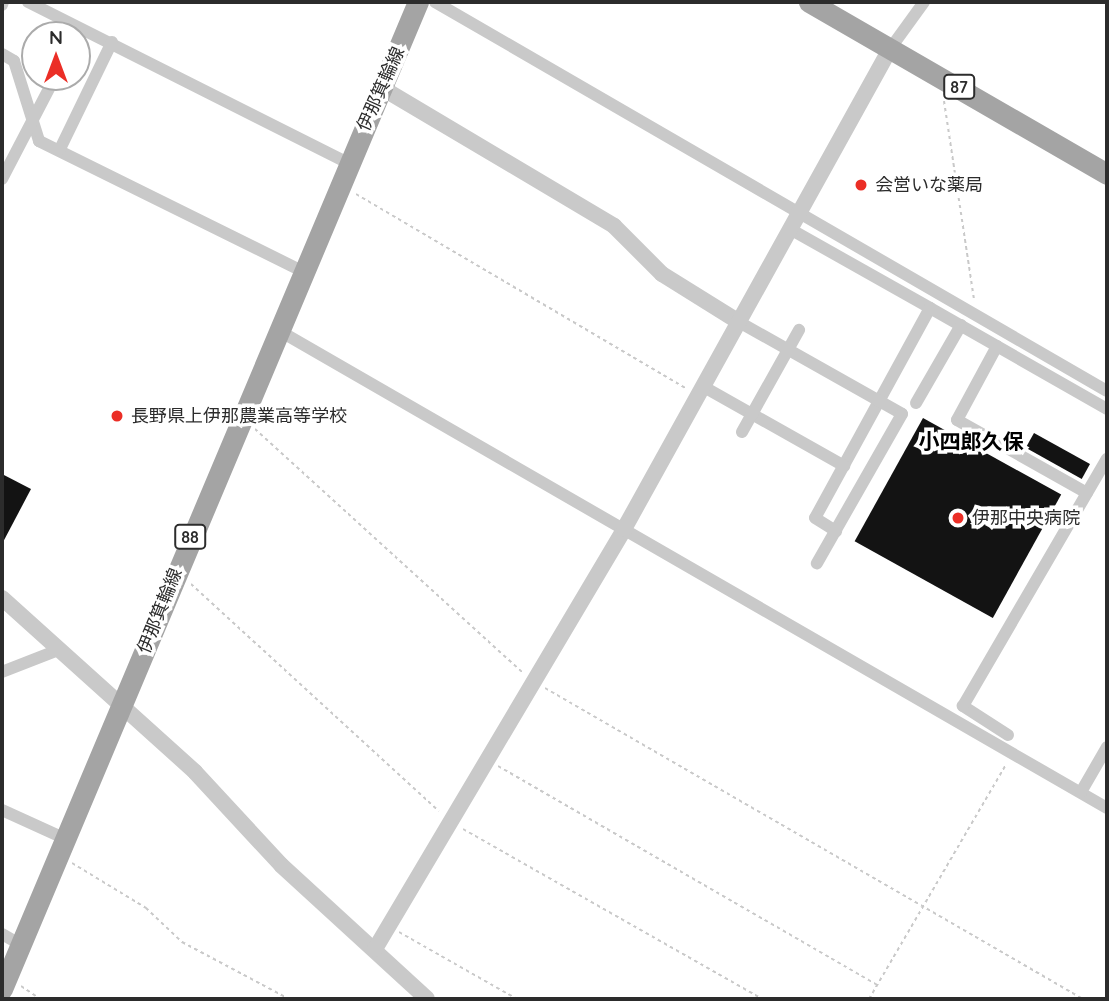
<!DOCTYPE html>
<meta charset="utf-8">
<style>
body{margin:0}
#map{position:relative;width:1109px;height:1001px;overflow:hidden;background:#fff;font-family:Quicksand,"Noto Sans JP",sans-serif}
div>[style]{position:absolute}
.building>*{inset:0;background:#131313;transform-origin:0 0}
.path>*{height:2px;margin-top:-1px;transform-origin:0;background:repeating-linear-gradient(90deg,#c9c9c9 0 3.5px,transparent 0 7px)}
.minor>*{height:12px;margin:-6px;padding:0 6px;transform-origin:6px;border-radius:6px;background:#c9c9c9}
.tertiary>*{height:16px;margin:-8px;padding:0 8px;transform-origin:8px;border-radius:8px;background:#c9c9c9}
.primary>*{height:21px;margin:-10.5px;padding:0 10.5px;transform-origin:10.5px;border-radius:10.5px;background:#a4a4a4}
.dots>*{width:19px;height:19px;translate:-50% -50%;box-sizing:border-box;border:4px solid #fff;border-radius:50%}
span{translate:-50% -50%;white-space:nowrap;text-align:center;line-height:1.15;-webkit-text-stroke:7px #fff;paint-order:stroke}
.shield-label span{padding:2px 5px;background:#fff;border:2px solid;border-radius:5px;-webkit-text-stroke-width:0}
.shield-label{font-size:16px;color:#2c2c2c;font-weight:700}
.street-label{font-size:18px;color:#2c2c2c}
.poi-label{font-size:18px;color:#2c2c2c}
.left{translate:0 -50%;text-align:left}
.quarter-label{font-size:21px;color:#000;font-weight:700}
.frame{position:absolute;inset:0;border:4px solid #2c2c2c;pointer-events:none}
.north{position:absolute;left:21px;top:21px;width:70px;height:70px;box-sizing:border-box;background:#fff;border:2px solid #ababab;border-radius:50%;rotate:0deg;font-size:19px;font-weight:700;line-height:28px;text-align:center;color:#2c2c2c}
.north::after{content:'';display:block;margin:auto;width:24px;height:32px;background:#eb2e26;clip-path:polygon(50% 0,100% 100%,50% 72%,0 100%)}
</style>
<div id="map">
<div class="building">
<i style="left:923px;top:418px;width:158px;height:141px;rotate:29deg"></i>
<i style="left:1034px;top:433px;width:64px;height:17px;rotate:29deg"></i>
<i style="clip-path:polygon(2px 474px,31px 489px,2px 544px)"></i>
</div>
<div class="path">
<i style="left:944px;top:101px;width:200px;rotate:81.4deg"></i>
<i style="left:356px;top:194px;width:383px;rotate:30.5deg"></i>
<i style="left:255px;top:429px;width:362px;rotate:42.3deg"></i>
<i style="left:191px;top:584px;width:336px;rotate:42.5deg"></i>
<i style="left:545px;top:688px;width:621px;rotate:30.03deg"></i>
<i style="left:498px;top:766px;width:438px;rotate:30deg"></i>
<i style="left:463px;top:829px;width:344px;rotate:29.6deg"></i>
<i style="left:72px;top:863px;width:87px;rotate:31.3deg"></i>
<i style="left:146px;top:908px;width:50px;rotate:43.4deg"></i>
<i style="left:182px;top:942px;width:121px;rotate:28deg"></i>
<i style="left:399px;top:932px;width:136px;rotate:29.6deg"></i>
<i style="left:21px;top:986px;width:23px;rotate:34deg"></i>
<i style="left:869px;top:999px;width:271px;rotate:-59.7deg"></i>
</div>
<div class="minor">
<i style="left:28px;top:2px;width:358px;rotate:26.7deg"></i>
<i style="left:435px;top:2px;width:776px;rotate:30.07deg"></i>
<i style="left:2px;top:5px;width:3px;rotate:-72deg"></i>
<i style="left:890px;top:49px;width:58px;rotate:-54.1deg"></i>
<i style="left:2px;top:54px;width:14px;rotate:30deg"></i>
<i style="left:14px;top:61px;width:84px;rotate:72.6deg"></i>
<i style="left:39px;top:141px;width:293px;rotate:26.3deg"></i>
<i style="left:60px;top:149px;width:119px;rotate:-64.1deg"></i>
<i style="left:2px;top:179px;width:115px;rotate:-62.5deg"></i>
<i style="left:790px;top:229px;width:161px;rotate:29.4deg"></i>
<i style="left:930px;top:308px;width:239px;rotate:118.7deg"></i>
<i style="left:815px;top:518px;width:25px;rotate:32deg"></i>
<i style="left:930px;top:308px;width:204px;rotate:29.7deg"></i>
<i style="left:739px;top:322px;width:187px;rotate:29.4deg"></i>
<i style="left:902px;top:414px;width:172px;rotate:119.7deg"></i>
<i style="left:278px;top:330px;width:957px;rotate:29.97deg"></i>
<i style="left:997px;top:346px;width:84px;rotate:118.4deg"></i>
<i style="left:957px;top:420px;width:149px;rotate:29.3deg"></i>
<i style="left:704px;top:387px;width:161px;rotate:29.4deg"></i>
<i style="left:916px;top:403px;width:90px;rotate:-60deg"></i>
<i style="left:742px;top:432px;width:117px;rotate:-60.8deg"></i>
<i style="left:2px;top:672px;width:60px;rotate:-21.4deg"></i>
<i style="left:1008px;top:735px;width:54px;rotate:-147.2deg"></i>
<i style="left:963px;top:706px;width:286px;rotate:-59.8deg"></i>
<i style="left:1081px;top:792px;width:52px;rotate:-60deg"></i>
<i style="left:2px;top:810px;width:70px;rotate:24.4deg"></i>
<i style="left:2px;top:934px;width:22px;rotate:30deg"></i>
</div>
<div class="tertiary">
<i style="left:382px;top:88px;width:270px;rotate:30.7deg"></i>
<i style="left:614px;top:226px;width:68px;rotate:45deg"></i>
<i style="left:662px;top:274px;width:91px;rotate:31.9deg"></i>
<i style="left:2px;top:598px;width:260px;rotate:42deg"></i>
<i style="left:195px;top:772px;width:127px;rotate:47.2deg"></i>
<i style="left:281px;top:865px;width:198px;rotate:42.5deg"></i>
<i style="left:375px;top:949px;width:488px;rotate:-59.3deg"></i>
<i style="left:624px;top:529px;width:549px;rotate:-61.01deg"></i>
</div>
<div class="primary">
<i style="left:809px;top:2px;width:344px;rotate:30deg"></i>
<i style="left:2px;top:989px;width:1071px;rotate:-67.15deg"></i>
</div>
<div class="dots">
<i style="left:861px;top:185px;background:#eb2e26"></i>
<i style="left:117px;top:416px;background:#eb2e26"></i>
<i style="left:958px;top:518px;background:#eb2e26"></i>
</div>
<div class="shield-label">
<span style="left:959px;top:87px">87</span>
<span style="left:190px;top:537px">88</span>
</div>
<div class="street-label">
<span style="left:381px;top:89px;rotate:-66deg">伊那箕輪線</span>
<span style="left:160px;top:611px;rotate:-68deg">伊那箕輪線</span>
</div>
<div class="poi-label">
<span class="left" style="left:875px;top:185px">会営いな薬局</span>
<span class="left" style="left:131px;top:416px">長野県上伊那農業高等学校</span>
<span class="left" style="left:972px;top:518px">伊那中央病院</span>
</div>
<div class="quarter-label">
<span style="left:971px;top:441px">小四郎久保</span>
</div>
<div class="frame"></div>
<div class="north">N</div>
</div>
